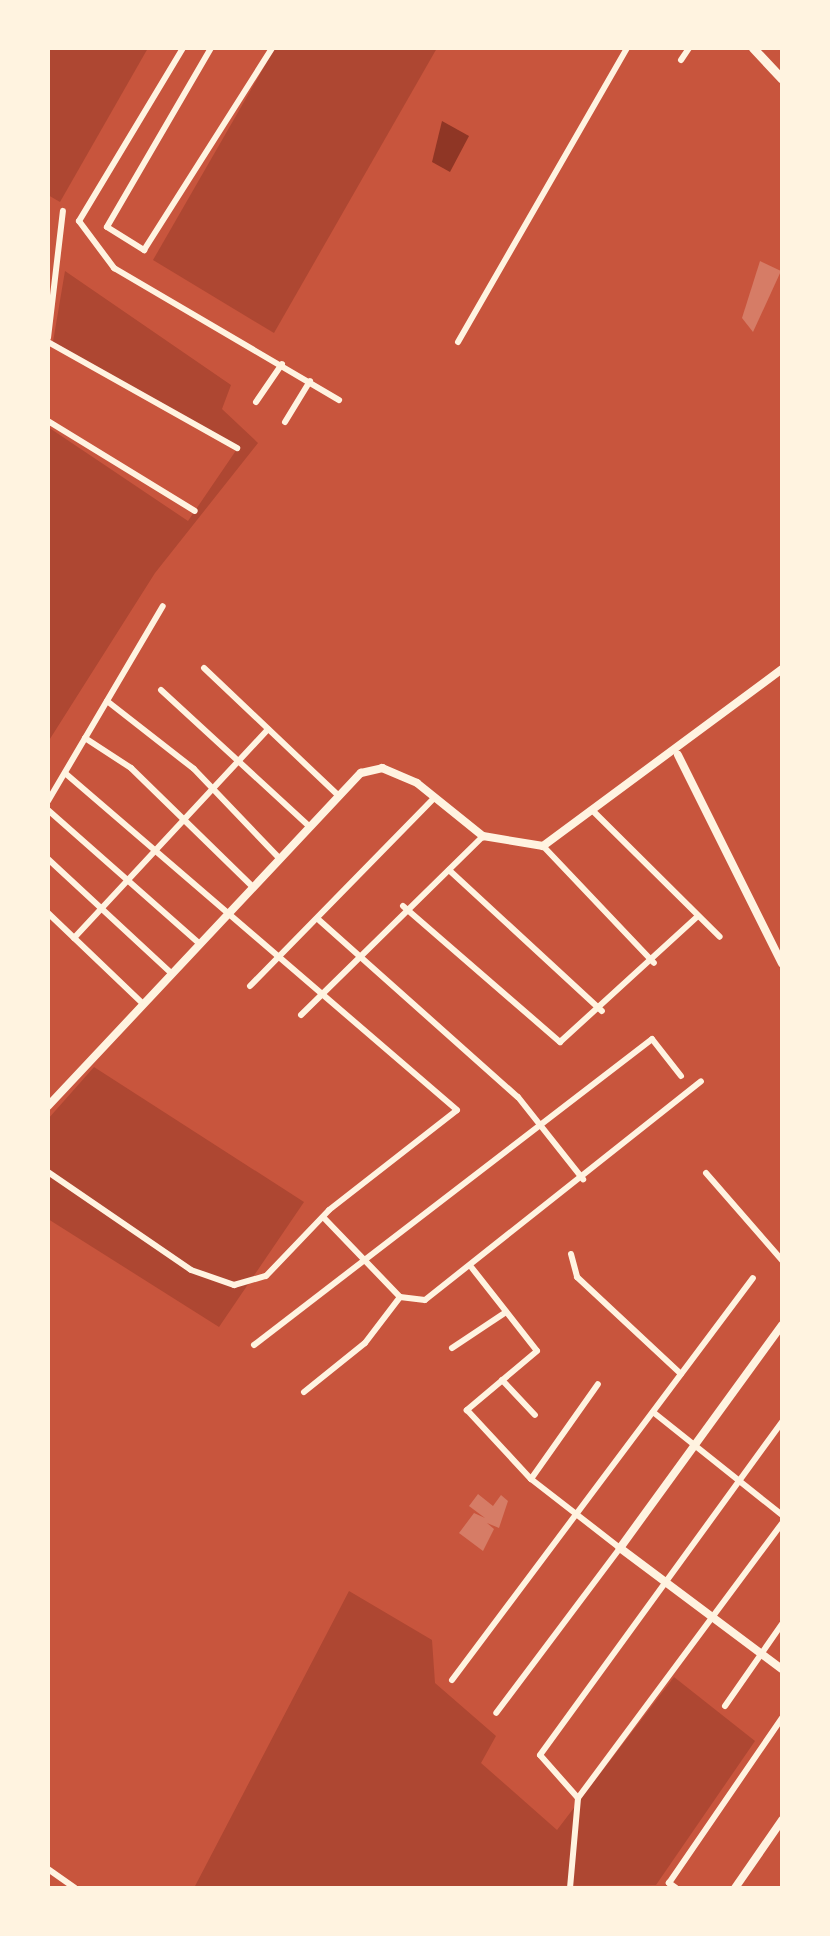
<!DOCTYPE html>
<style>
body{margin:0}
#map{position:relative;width:830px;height:1936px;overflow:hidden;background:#c8553d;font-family:Montserrat,sans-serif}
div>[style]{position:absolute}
.green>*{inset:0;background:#ae4732}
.water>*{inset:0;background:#8f3625}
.building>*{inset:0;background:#d67c66}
.minor>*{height:6px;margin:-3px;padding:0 3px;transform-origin:3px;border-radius:3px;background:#fff3e0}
.tertiary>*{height:8px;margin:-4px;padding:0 4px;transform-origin:4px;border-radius:4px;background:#fff3e0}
.secondary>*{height:9px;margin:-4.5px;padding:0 4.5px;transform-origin:4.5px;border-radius:4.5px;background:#fff3e0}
span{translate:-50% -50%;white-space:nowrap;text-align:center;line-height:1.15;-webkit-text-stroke:9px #fff3e0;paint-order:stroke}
.frame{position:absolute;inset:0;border:50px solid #fff3e0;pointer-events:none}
</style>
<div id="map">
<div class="green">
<i style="clip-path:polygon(48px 48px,148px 48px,60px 202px,48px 195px)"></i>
<i style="clip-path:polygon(275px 48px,437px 48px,274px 333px,153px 260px)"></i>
<i style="clip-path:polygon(65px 271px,231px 385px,222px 409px,258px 443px,155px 573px,48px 742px,48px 427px,188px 521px,237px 449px,53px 342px)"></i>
<i style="clip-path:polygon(94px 1067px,304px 1202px,219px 1327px,48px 1219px,48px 1119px)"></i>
<i style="clip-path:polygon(349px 1591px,432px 1640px,435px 1683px,496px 1736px,481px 1763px,557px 1830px,674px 1677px,755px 1741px,656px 1885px,194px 1888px)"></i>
</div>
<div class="water">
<i style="clip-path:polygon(442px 121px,469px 136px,450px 172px,432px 162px)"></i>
</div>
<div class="building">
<i style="clip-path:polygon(760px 261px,781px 271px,753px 332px,742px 318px)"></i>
<i style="clip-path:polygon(478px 1494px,493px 1506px,501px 1495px,508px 1501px,499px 1528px,487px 1523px,494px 1529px,483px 1551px,459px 1533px,474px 1513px,485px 1518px,469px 1506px)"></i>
</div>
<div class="minor">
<i style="left:183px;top:48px;width:202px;rotate:121deg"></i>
<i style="left:79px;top:221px;width:59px;rotate:53.3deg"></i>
<i style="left:114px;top:268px;width:261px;rotate:30.4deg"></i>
<i style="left:211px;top:48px;width:207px;rotate:120.2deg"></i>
<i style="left:107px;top:227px;width:44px;rotate:31.9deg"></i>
<i style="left:144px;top:250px;width:239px;rotate:-57.6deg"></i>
<i style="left:681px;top:60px;width:14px;rotate:-56deg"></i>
<i style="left:48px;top:338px;width:128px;rotate:-83.3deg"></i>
<i style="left:48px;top:342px;width:217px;rotate:29.3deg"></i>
<i style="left:458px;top:342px;width:339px;rotate:-60.1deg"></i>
<i style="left:256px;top:402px;width:46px;rotate:-55.6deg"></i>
<i style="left:48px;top:421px;width:172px;rotate:31.5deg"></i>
<i style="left:285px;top:422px;width:48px;rotate:-58.6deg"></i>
<i style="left:204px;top:668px;width:186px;rotate:43.5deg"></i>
<i style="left:161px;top:690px;width:202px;rotate:42.6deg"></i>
<i style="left:107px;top:701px;width:110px;rotate:38deg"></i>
<i style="left:194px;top:769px;width:124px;rotate:46.3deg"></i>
<i style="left:85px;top:738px;width:55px;rotate:33.1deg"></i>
<i style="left:131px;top:768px;width:170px;rotate:44.3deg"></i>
<i style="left:48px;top:801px;width:226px;rotate:-59.5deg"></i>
<i style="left:48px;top:810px;width:201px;rotate:41.4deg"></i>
<i style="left:594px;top:812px;width:177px;rotate:44.8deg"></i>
<i style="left:543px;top:846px;width:161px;rotate:46.5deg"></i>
<i style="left:48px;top:859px;width:165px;rotate:42.8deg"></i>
<i style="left:449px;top:870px;width:208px;rotate:42.7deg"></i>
<i style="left:403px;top:906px;width:208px;rotate:40.9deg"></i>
<i style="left:560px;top:1042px;width:187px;rotate:-42.4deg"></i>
<i style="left:48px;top:913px;width:129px;rotate:43.7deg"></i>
<i style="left:319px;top:920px;width:266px;rotate:41.7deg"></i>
<i style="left:518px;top:1097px;width:105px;rotate:51.6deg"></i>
<i style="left:74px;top:938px;width:285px;rotate:-47.1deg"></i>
<i style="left:250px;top:986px;width:264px;rotate:-45.6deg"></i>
<i style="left:301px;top:1015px;width:255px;rotate:-44.5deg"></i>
<i style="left:48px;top:1172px;width:173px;rotate:34.4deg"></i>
<i style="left:191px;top:1270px;width:46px;rotate:19.2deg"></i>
<i style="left:234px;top:1285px;width:33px;rotate:-16deg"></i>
<i style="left:266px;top:1276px;width:91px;rotate:-46.3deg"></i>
<i style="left:329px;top:1210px;width:162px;rotate:-38deg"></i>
<i style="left:457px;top:1110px;width:517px;rotate:-139.31deg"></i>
<i style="left:706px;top:1173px;width:116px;rotate:48.9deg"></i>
<i style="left:325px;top:1219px;width:108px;rotate:46.1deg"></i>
<i style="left:400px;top:1297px;width:25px;rotate:7deg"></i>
<i style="left:425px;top:1300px;width:352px;rotate:-38.4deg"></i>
<i style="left:571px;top:1254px;width:24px;rotate:75deg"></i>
<i style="left:577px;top:1277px;width:142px;rotate:43deg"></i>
<i style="left:472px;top:1268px;width:105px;rotate:51.9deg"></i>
<i style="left:537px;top:1351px;width:92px;rotate:139.9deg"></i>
<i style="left:467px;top:1410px;width:94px;rotate:47.2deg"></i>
<i style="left:531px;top:1479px;width:113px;rotate:37.8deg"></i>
<i style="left:620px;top:1548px;width:206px;rotate:126.9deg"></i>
<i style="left:254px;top:1345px;width:502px;rotate:-37.55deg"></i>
<i style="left:652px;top:1039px;width:47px;rotate:51.9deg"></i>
<i style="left:452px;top:1348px;width:65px;rotate:-33.7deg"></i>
<i style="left:502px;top:1380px;width:48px;rotate:46.7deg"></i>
<i style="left:304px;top:1392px;width:78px;rotate:-38.8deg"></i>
<i style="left:365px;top:1343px;width:58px;rotate:-52.7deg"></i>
<i style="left:653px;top:1412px;width:165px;rotate:38.6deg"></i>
<i style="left:531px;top:1479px;width:116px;rotate:-54.8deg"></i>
<i style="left:452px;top:1680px;width:502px;rotate:-53.18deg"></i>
<i style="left:725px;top:1706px;width:100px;rotate:-55.2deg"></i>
<i style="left:578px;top:1798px;width:342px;rotate:-53.4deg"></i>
<i style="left:48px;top:1869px;width:33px;rotate:35deg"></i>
<i style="left:570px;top:1888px;width:90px;rotate:-84.9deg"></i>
<i style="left:578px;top:1798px;width:57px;rotate:-131.5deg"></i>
<i style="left:540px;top:1755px;width:412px;rotate:-54deg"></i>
<i style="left:676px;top:1888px;width:9px;rotate:-144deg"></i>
<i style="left:669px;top:1883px;width:200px;rotate:-55.6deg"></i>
</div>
<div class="tertiary">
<i style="left:678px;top:755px;width:233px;rotate:63.5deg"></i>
<i style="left:48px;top:1106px;width:457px;rotate:-46.8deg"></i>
<i style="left:361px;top:773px;width:22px;rotate:-13deg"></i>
<i style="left:382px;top:768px;width:38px;rotate:23deg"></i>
<i style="left:417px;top:783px;width:85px;rotate:38.8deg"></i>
<i style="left:483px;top:836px;width:61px;rotate:9.5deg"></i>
<i style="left:543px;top:846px;width:297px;rotate:-36.5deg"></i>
<i style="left:782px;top:1325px;width:276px;rotate:126deg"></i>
<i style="left:620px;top:1548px;width:202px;rotate:36.8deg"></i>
<i style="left:735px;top:1888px;width:83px;rotate:-55.3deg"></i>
</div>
<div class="secondary">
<i style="left:753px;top:48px;width:42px;rotate:46.9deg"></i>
</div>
<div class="frame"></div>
</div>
